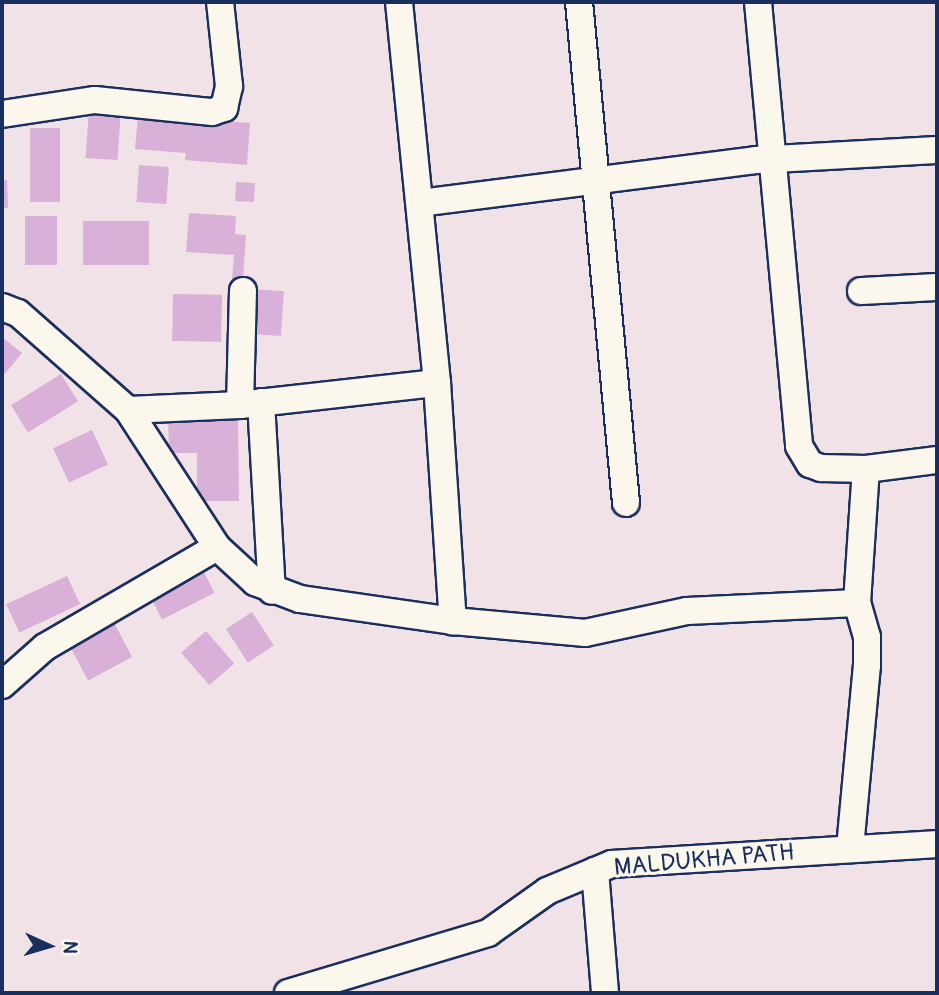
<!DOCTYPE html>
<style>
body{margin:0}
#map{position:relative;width:939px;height:995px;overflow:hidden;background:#f0e2e6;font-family:Pangolin,sans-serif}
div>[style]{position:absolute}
.building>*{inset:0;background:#d8b0d8;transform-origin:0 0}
.roads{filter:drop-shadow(2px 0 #1b2f5e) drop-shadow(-2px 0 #1b2f5e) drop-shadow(0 2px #1b2f5e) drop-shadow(0 -2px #1b2f5e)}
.minor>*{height:26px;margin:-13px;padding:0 13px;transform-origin:13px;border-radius:13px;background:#fbf7ec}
span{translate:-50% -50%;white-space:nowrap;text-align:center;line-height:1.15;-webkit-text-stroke:6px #fbf7ec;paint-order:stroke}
.street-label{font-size:24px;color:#1b2f5e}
.frame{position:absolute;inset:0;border:4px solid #1b2f5e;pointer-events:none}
.north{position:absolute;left:14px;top:911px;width:70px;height:70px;-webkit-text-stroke:5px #fbf7ec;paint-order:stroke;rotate:94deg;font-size:19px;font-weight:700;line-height:28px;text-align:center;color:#1b2f5e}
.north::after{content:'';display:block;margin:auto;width:24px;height:32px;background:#1b2f5e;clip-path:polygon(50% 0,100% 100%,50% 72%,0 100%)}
</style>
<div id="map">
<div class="building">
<i style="left:89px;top:109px;width:32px;height:49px;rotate:4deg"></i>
<i style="clip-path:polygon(138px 115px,250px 123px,247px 165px,185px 160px,186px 153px,135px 149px)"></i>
<i style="left:30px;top:128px;width:30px;height:74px"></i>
<i style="left:139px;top:165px;width:30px;height:37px;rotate:4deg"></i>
<i style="clip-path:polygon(2px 180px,7px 180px,8px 208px,2px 208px)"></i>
<i style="left:236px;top:182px;width:19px;height:19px;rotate:3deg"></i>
<i style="clip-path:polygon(189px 213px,236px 216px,235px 234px,246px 235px,243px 280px,232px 279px,234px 255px,186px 252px)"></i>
<i style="left:25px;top:216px;width:32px;height:49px"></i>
<i style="left:83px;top:221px;width:66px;height:44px"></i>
<i style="left:252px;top:289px;width:32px;height:45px;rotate:4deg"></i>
<i style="left:173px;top:294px;width:49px;height:47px;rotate:1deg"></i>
<i style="clip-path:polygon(2px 337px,22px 353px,2px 377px)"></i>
<i style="left:61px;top:374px;width:32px;height:59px;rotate:58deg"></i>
<i style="clip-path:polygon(238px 415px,239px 501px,197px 501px,197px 453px,169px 453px,168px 416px)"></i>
<i style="left:92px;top:430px;width:38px;height:43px;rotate:65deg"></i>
<i style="left:201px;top:566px;width:30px;height:59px;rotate:63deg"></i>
<i style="left:67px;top:576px;width:31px;height:67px;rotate:65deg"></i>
<i style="left:252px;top:612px;width:40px;height:31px;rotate:57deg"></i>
<i style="left:112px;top:619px;width:43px;height:50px;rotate:62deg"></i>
<i style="left:206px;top:631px;width:43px;height:33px;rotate:49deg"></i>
</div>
<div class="roads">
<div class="minor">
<i style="left:399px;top:2px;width:383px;rotate:84.3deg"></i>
<i style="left:437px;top:383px;width:239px;rotate:86.2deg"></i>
<i style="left:453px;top:621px;width:133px;rotate:5.2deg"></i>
<i style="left:585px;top:633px;width:104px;rotate:-12.2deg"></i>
<i style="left:687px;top:611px;width:170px;rotate:-2.7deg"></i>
<i style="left:579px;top:2px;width:503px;rotate:84.64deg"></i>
<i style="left:758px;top:2px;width:446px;rotate:84.7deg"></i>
<i style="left:799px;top:446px;width:21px;rotate:59deg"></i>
<i style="left:810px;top:464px;width:12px;rotate:20deg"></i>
<i style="left:821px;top:468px;width:45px;rotate:1.3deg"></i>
<i style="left:866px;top:469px;width:72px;rotate:-7.2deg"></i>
<i style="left:2px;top:114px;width:94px;rotate:-8.6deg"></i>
<i style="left:95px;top:100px;width:118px;rotate:5.9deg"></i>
<i style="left:212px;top:112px;width:13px;rotate:-18deg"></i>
<i style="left:224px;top:108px;width:23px;rotate:-77deg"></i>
<i style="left:229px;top:86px;width:84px;rotate:-96.1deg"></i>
<i style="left:420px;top:203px;width:339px;rotate:-7.3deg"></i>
<i style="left:756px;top:160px;width:181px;rotate:-3.2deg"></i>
<i style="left:861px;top:291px;width:76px;rotate:-3deg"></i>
<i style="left:2px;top:307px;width:17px;rotate:21deg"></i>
<i style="left:18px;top:313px;width:147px;rotate:41.4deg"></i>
<i style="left:128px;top:410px;width:163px;rotate:57deg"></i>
<i style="left:217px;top:547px;width:52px;rotate:42.6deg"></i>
<i style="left:255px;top:582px;width:48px;rotate:20.7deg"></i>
<i style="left:300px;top:599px;width:155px;rotate:8.2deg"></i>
<i style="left:261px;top:402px;width:189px;rotate:86.7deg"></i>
<i style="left:240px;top:405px;width:114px;rotate:-88.5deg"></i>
<i style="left:128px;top:410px;width:112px;rotate:-2.6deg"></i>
<i style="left:240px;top:405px;width:198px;rotate:-6.4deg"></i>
<i style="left:2px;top:685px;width:57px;rotate:-41.5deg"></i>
<i style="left:45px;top:647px;width:199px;rotate:-30.2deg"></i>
<i style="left:850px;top:848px;width:183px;rotate:-84.7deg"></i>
<i style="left:867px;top:666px;width:29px;rotate:-90deg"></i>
<i style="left:867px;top:637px;width:35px;rotate:-106deg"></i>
<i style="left:857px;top:603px;width:134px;rotate:-86.2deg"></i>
<i style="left:595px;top:871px;width:122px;rotate:85.3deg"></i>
<i style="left:288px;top:993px;width:209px;rotate:-16.7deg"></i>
<i style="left:488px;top:933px;width:72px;rotate:-35.4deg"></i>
<i style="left:547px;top:891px;width:70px;rotate:-22.6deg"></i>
<i style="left:612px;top:864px;width:326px;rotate:-3.5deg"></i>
</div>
</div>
<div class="street-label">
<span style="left:704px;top:860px;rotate:-5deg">MALDUKHA PATH</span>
</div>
<div class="frame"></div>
<div class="north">N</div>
</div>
